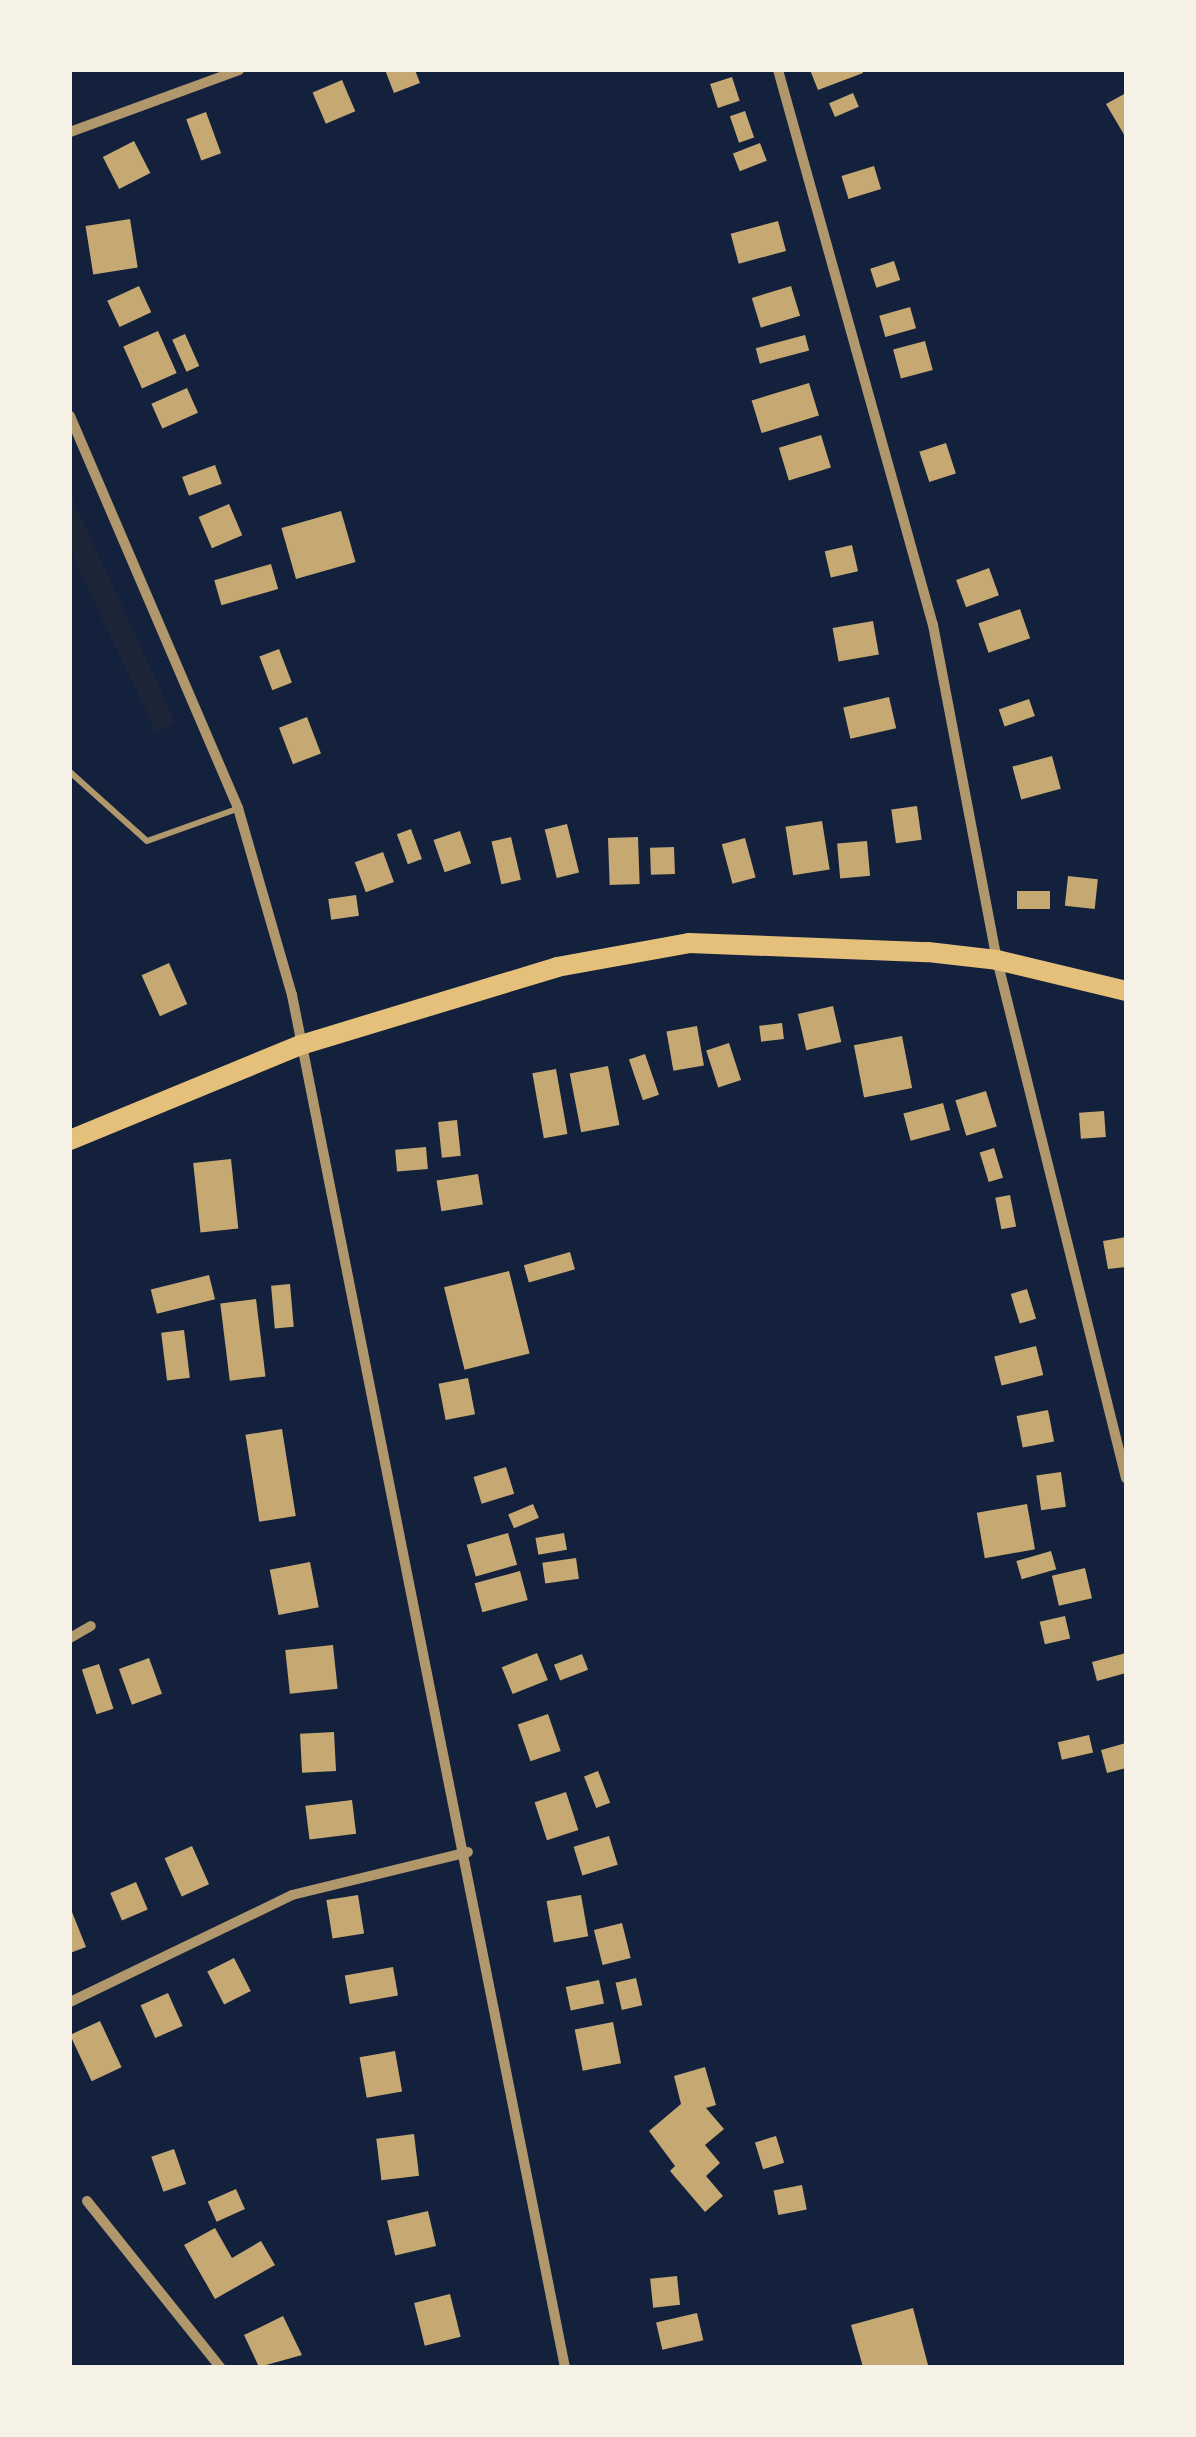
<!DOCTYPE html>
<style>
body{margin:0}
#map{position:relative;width:1196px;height:2437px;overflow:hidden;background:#14213d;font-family:"IBM Plex Sans",sans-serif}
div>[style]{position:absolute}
.green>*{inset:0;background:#1d2539}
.building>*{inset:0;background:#c6a872;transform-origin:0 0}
.service>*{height:6px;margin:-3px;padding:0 3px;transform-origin:3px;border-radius:3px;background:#b1986c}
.minor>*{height:10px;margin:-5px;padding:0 5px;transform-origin:5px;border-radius:5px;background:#b1986c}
.primary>*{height:20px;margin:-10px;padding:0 10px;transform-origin:10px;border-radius:10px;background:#e5c07b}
span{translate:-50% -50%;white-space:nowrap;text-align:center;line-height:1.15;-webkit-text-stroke:10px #f6f1e7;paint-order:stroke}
.frame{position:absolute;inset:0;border:72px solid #f6f1e7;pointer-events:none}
</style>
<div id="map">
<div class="green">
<i style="clip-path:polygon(70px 493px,175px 722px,156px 732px,70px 550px)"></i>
</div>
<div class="building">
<i style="clip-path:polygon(385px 70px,415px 70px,420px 83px,394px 93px)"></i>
<i style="clip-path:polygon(810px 70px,862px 70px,863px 73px,818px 90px)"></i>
<i style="left:732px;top:77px;width:25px;height:23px;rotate:72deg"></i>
<i style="left:342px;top:80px;width:34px;height:32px;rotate:67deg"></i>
<i style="left:853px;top:93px;width:15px;height:26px;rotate:67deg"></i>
<i style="clip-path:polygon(1126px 93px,1126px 138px,1106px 104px)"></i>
<i style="left:745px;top:111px;width:28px;height:16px;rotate:71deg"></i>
<i style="left:206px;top:112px;width:44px;height:21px;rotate:70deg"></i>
<i style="left:134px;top:141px;width:36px;height:35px;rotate:63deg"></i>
<i style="left:760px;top:143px;width:19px;height:29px;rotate:69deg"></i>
<i style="left:874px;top:166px;width:24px;height:34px;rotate:73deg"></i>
<i style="left:130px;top:219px;width:49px;height:45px;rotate:81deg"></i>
<i style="left:778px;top:221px;width:31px;height:49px;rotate:75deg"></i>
<i style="left:894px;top:261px;width:20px;height:25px;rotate:72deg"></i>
<i style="left:139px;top:286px;width:29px;height:35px;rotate:65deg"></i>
<i style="left:791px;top:286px;width:31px;height:41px;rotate:73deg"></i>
<i style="left:910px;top:307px;width:22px;height:32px;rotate:74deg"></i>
<i style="left:158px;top:331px;width:46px;height:38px;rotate:66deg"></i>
<i style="left:185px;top:334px;width:35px;height:14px;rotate:66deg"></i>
<i style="left:805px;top:335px;width:16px;height:51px;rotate:75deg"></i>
<i style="left:925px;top:341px;width:30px;height:33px;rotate:75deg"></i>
<i style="left:809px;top:383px;width:34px;height:60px;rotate:73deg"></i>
<i style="left:187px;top:388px;width:27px;height:39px;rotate:66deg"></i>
<i style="left:821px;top:435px;width:34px;height:44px;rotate:73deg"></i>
<i style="left:946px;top:443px;width:32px;height:28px;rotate:72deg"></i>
<i style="left:215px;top:465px;width:20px;height:35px;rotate:70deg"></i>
<i style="left:229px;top:504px;width:34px;height:33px;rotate:67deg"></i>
<i style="left:341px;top:511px;width:53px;height:62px;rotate:74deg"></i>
<i style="left:852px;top:545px;width:27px;height:28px;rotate:77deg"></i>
<i style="left:271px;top:564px;width:26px;height:59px;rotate:74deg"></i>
<i style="left:989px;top:568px;width:29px;height:35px;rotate:70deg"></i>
<i style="left:1020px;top:609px;width:31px;height:44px;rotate:71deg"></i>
<i style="left:873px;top:621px;width:34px;height:41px;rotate:80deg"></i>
<i style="left:279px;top:649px;width:36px;height:21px;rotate:69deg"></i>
<i style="left:889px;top:697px;width:32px;height:47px;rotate:77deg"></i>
<i style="left:1029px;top:699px;width:18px;height:32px;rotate:71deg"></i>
<i style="left:307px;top:717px;width:39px;height:30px;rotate:69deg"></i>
<i style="left:1052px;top:756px;width:34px;height:41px;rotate:75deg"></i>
<i style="left:917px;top:806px;width:34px;height:26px;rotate:82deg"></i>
<i style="left:822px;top:821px;width:49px;height:37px;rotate:81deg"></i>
<i style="left:567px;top:824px;width:50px;height:23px;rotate:76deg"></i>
<i style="left:411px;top:829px;width:32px;height:15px;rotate:70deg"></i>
<i style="left:460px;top:831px;width:34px;height:28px;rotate:71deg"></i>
<i style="left:511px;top:837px;width:44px;height:20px;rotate:77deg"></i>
<i style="left:638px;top:837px;width:47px;height:30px;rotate:88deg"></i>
<i style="left:745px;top:838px;width:41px;height:24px;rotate:75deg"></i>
<i style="left:867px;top:841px;width:35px;height:30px;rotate:85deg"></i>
<i style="left:674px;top:847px;width:27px;height:24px;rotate:88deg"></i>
<i style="left:383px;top:852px;width:32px;height:30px;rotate:70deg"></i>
<i style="left:1068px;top:876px;width:30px;height:30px;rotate:6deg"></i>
<i style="left:1050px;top:891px;width:18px;height:33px;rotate:90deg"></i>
<i style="left:356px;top:895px;width:21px;height:28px;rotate:82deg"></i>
<i style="left:169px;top:963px;width:45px;height:30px;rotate:66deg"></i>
<i style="left:833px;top:1006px;width:37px;height:36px;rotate:77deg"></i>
<i style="left:782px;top:1023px;width:16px;height:23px;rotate:83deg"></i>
<i style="left:697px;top:1026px;width:40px;height:31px;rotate:80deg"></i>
<i style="left:902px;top:1036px;width:53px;height:49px;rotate:79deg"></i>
<i style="left:729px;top:1043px;width:39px;height:24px;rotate:72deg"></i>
<i style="left:645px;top:1054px;width:43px;height:17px;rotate:71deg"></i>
<i style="left:608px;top:1066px;width:60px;height:39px;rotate:79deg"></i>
<i style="left:556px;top:1069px;width:66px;height:24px;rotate:80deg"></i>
<i style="left:986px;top:1091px;width:37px;height:32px;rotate:73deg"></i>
<i style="left:943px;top:1103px;width:28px;height:41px;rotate:75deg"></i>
<i style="left:1104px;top:1111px;width:26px;height:25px;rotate:86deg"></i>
<i style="left:457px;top:1120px;width:36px;height:19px;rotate:84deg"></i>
<i style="left:426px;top:1147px;width:22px;height:31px;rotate:85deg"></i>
<i style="left:994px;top:1148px;width:31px;height:15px;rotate:73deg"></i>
<i style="left:231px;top:1159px;width:70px;height:38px;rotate:84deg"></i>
<i style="left:478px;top:1174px;width:31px;height:42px;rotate:81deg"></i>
<i style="left:1010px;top:1195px;width:32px;height:15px;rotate:79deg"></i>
<i style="clip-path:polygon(1126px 1237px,1126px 1267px,1108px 1269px,1103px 1241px)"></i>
<i style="left:570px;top:1252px;width:18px;height:48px;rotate:74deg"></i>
<i style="left:509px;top:1271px;width:85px;height:67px;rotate:76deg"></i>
<i style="left:209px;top:1275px;width:25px;height:60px;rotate:76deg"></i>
<i style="left:290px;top:1284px;width:43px;height:19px;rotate:85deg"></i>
<i style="left:1027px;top:1289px;width:31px;height:17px;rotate:73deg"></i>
<i style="left:256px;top:1299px;width:78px;height:36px;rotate:83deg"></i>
<i style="left:184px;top:1330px;width:48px;height:23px;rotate:83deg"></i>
<i style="left:1036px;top:1346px;width:30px;height:43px;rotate:76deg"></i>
<i style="left:468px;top:1378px;width:37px;height:30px;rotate:79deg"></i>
<i style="left:1048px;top:1410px;width:32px;height:32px;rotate:79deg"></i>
<i style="left:282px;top:1429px;width:88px;height:37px;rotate:81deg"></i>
<i style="left:506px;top:1467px;width:28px;height:34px;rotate:73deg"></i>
<i style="left:1061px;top:1472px;width:35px;height:25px;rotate:82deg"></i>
<i style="left:533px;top:1504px;width:15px;height:27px;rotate:67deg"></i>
<i style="left:1027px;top:1504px;width:46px;height:51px;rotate:80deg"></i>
<i style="left:508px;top:1533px;width:33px;height:43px;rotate:74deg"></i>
<i style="left:564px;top:1533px;width:17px;height:29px;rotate:80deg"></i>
<i style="left:1051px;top:1551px;width:19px;height:36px;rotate:74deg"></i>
<i style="left:576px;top:1558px;width:21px;height:34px;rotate:82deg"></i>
<i style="left:310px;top:1562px;width:46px;height:41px;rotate:79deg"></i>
<i style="left:1085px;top:1568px;width:31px;height:34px;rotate:77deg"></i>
<i style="left:520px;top:1571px;width:30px;height:47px;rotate:75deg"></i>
<i style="left:1065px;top:1616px;width:23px;height:26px;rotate:77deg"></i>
<i style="left:333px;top:1645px;width:44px;height:48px;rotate:84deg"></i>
<i style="left:537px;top:1653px;width:29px;height:38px;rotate:68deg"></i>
<i style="clip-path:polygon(1126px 1653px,1126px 1673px,1097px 1681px,1092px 1662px)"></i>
<i style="left:582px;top:1654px;width:17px;height:30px;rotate:69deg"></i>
<i style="left:149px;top:1658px;width:38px;height:32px;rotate:70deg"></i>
<i style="left:99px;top:1664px;width:47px;height:18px;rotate:72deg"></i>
<i style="left:548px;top:1714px;width:39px;height:32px;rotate:71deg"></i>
<i style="left:334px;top:1732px;width:39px;height:34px;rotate:87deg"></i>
<i style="left:1089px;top:1735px;width:18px;height:32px;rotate:77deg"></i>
<i style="clip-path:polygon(1126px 1743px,1126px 1768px,1107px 1773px,1101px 1750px)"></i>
<i style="left:598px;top:1771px;width:34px;height:15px;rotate:69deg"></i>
<i style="left:566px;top:1792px;width:40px;height:33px;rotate:72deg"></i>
<i style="left:352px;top:1800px;width:34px;height:47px;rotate:83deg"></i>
<i style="left:609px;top:1836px;width:30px;height:37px;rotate:73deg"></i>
<i style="left:192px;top:1846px;width:42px;height:30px;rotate:66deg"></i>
<i style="left:136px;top:1882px;width:30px;height:28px;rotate:67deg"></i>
<i style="left:358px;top:1895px;width:39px;height:32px;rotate:81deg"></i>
<i style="left:581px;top:1895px;width:42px;height:35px;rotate:80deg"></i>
<i style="clip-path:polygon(70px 1907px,86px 1947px,70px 1953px)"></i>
<i style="left:622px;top:1923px;width:36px;height:29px;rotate:76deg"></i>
<i style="left:234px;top:1958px;width:37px;height:30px;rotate:63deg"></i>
<i style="left:393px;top:1967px;width:29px;height:49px;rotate:80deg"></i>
<i style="left:636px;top:1978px;width:28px;height:21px;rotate:77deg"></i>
<i style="left:599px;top:1980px;width:24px;height:34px;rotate:78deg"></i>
<i style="left:168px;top:1993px;width:36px;height:30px;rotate:66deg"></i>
<i style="left:100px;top:2021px;width:51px;height:33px;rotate:65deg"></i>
<i style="left:613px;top:2022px;width:42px;height:39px;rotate:79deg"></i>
<i style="left:395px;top:2051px;width:41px;height:36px;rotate:80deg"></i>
<i style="clip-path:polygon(705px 2067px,716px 2105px,706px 2108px,724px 2129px,705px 2145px,720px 2163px,706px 2176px,723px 2196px,705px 2212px,670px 2171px,675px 2166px,649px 2131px,681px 2104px,674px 2076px)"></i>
<i style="left:414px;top:2134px;width:42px;height:38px;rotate:83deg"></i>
<i style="left:776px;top:2136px;width:28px;height:22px;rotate:73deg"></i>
<i style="left:174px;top:2149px;width:37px;height:24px;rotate:71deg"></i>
<i style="left:802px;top:2185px;width:25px;height:29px;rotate:79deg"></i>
<i style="left:236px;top:2189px;width:22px;height:31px;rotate:66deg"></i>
<i style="left:428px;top:2211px;width:36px;height:42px;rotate:77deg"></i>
<i style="clip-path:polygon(215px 2228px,232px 2258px,261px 2241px,275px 2265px,215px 2299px,184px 2245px)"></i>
<i style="left:677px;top:2276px;width:29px;height:27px;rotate:84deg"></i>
<i style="left:450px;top:2294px;width:44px;height:37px;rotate:76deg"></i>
<i style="clip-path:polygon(913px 2308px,928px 2365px,863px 2367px,851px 2325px)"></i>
<i style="left:697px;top:2313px;width:28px;height:42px;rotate:77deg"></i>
<i style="clip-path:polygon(283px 2316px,302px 2355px,259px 2367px,244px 2335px)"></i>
</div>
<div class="service">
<i style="left:70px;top:772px;width:103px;rotate:41.9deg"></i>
<i style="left:147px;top:841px;width:96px;rotate:-19.6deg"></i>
</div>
<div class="minor">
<i style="left:778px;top:70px;width:576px;rotate:74.4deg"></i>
<i style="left:933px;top:625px;width:341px;rotate:79.2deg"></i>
<i style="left:997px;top:960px;width:534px;rotate:76.02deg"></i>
<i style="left:70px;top:132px;width:180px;rotate:-20.1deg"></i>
<i style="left:70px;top:416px;width:426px;rotate:66.8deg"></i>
<i style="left:238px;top:808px;width:195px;rotate:73.9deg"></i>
<i style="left:292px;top:995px;width:1399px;rotate:78.75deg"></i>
<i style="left:70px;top:1638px;width:24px;rotate:-30deg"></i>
<i style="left:70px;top:2002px;width:246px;rotate:-25.7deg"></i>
<i style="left:292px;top:1895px;width:181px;rotate:-13.7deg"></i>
<i style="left:87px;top:2201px;width:213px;rotate:51.3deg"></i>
</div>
<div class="primary">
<i style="left:70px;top:1140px;width:250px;rotate:-22.4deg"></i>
<i style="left:301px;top:1045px;width:268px;rotate:-16.9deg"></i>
<i style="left:557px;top:967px;width:134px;rotate:-10.3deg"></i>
<i style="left:689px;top:943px;width:239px;rotate:2.2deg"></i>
<i style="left:928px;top:952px;width:69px;rotate:6.6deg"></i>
<i style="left:997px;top:960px;width:133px;rotate:13.5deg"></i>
</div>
<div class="frame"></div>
</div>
